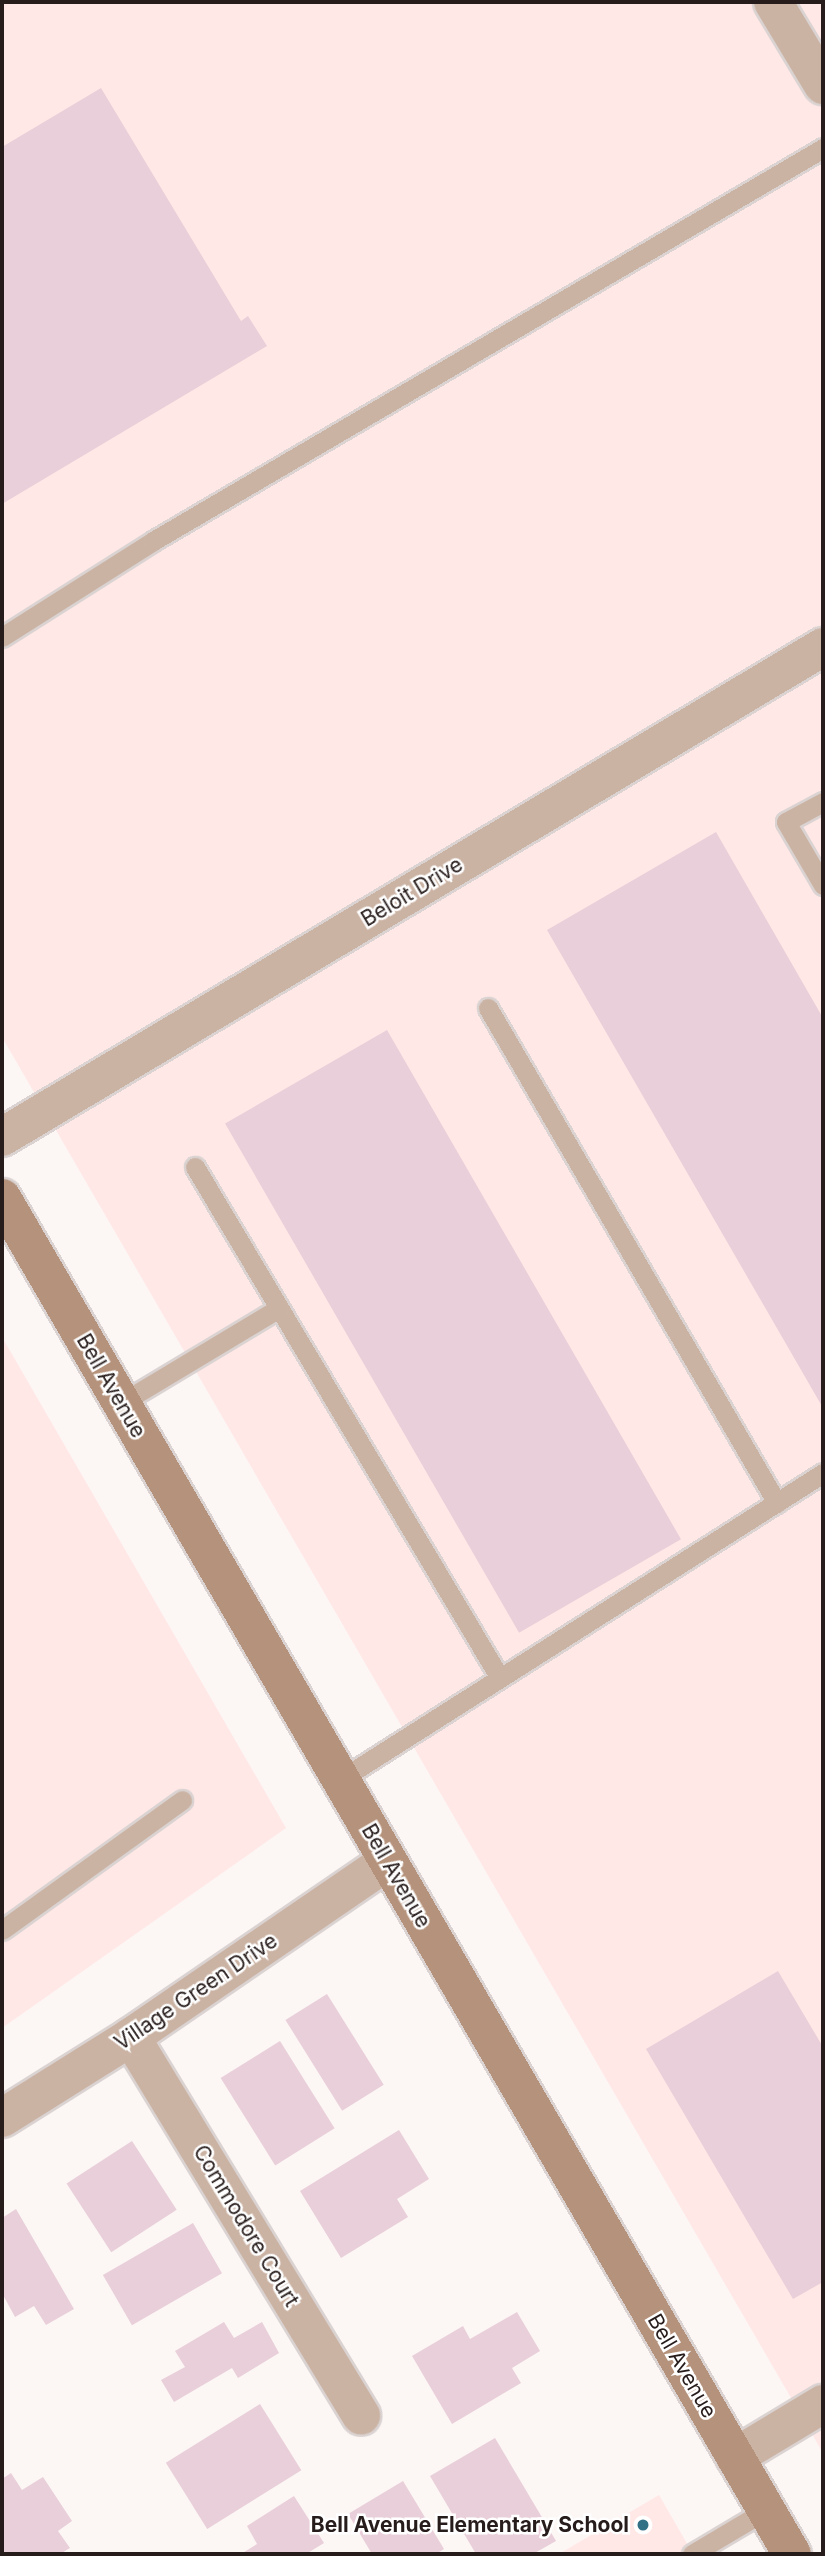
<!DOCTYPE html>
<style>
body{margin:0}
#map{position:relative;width:825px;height:2556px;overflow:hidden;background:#fcf6f5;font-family:Inter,sans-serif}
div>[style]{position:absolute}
.built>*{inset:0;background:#ffe8e6}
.building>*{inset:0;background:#e9cfd9;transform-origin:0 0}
.roads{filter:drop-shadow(2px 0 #dad3d2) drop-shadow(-2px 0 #dad3d2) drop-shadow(0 2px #dad3d2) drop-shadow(0 -2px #dad3d2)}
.lane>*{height:19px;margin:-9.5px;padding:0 9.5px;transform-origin:9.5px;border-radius:9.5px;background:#cbb3a4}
.street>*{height:38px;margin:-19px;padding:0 19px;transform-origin:19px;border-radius:19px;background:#cbb3a4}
.secondary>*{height:38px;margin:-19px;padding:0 19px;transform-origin:19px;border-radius:19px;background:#b5927b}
.dots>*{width:19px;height:19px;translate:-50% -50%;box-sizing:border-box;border:4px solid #fff;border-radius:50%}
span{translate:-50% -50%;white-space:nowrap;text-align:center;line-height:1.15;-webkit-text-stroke:5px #fff;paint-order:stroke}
.street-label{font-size:21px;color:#261c1b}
.poi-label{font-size:21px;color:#261c1b;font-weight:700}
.right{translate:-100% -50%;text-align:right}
.frame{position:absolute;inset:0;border:4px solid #261c1b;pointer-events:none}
</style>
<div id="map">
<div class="built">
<i style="clip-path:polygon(2px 2px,823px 2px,823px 2453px,2px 1037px)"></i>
<i style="clip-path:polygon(2px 1337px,286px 1828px,2px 2028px)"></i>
<i style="clip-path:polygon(659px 2495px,693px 2554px,559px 2554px)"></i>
</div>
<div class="building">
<i style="clip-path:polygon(101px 88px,241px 321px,248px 316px,267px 346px,2px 504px,2px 147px)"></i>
<i style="clip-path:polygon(716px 832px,823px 1018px,823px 1408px,547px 930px)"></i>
<i style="left:387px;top:1030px;width:588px;height:187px;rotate:60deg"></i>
<i style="clip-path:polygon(778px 1971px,823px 2047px,823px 2282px,793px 2299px,646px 2049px)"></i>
<i style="left:327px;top:1994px;width:107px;height:49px;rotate:58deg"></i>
<i style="left:280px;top:2041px;width:103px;height:70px;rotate:58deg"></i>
<i style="clip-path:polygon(399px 2130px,429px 2179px,397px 2199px,408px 2217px,341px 2258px,300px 2191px)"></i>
<i style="left:132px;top:2141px;width:82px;height:78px;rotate:57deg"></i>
<i style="clip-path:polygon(16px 2209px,74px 2309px,46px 2325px,34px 2306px,15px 2317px,2px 2293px,2px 2218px)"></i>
<i style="left:193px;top:2223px;width:58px;height:104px;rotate:60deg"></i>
<i style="clip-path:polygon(517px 2312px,540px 2351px,512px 2368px,521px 2383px,452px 2424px,412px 2356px,463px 2326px,470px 2339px)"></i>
<i style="clip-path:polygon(224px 2322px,234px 2338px,262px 2322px,279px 2353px,238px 2378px,232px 2368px,174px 2402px,161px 2380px,185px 2367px,175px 2351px)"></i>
<i style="left:260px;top:2404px;width:78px;height:111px;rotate:58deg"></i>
<i style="clip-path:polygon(495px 2438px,556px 2541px,533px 2554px,476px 2554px,430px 2476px)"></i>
<i style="clip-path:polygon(11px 2473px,22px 2490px,43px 2477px,72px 2521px,58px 2531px,70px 2548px,60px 2554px,2px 2554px,2px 2479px)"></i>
<i style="clip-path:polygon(403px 2481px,444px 2549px,436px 2554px,372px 2554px,348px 2514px)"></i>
<i style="clip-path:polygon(294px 2496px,324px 2543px,306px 2554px,241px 2554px,257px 2544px,247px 2526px)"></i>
</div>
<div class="roads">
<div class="lane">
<i style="left:2px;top:637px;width:179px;rotate:-32.4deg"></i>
<i style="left:153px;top:541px;width:777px;rotate:-30.39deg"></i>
<i style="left:823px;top:802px;width:42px;rotate:151.6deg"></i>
<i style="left:786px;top:822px;width:73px;rotate:59.6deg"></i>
<i style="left:488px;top:1008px;width:573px;rotate:59.72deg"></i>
<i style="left:195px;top:1167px;width:595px;rotate:59.17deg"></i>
<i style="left:121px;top:1403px;width:184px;rotate:-31deg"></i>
<i style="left:341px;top:1779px;width:571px;rotate:-32.41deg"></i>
<i style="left:2px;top:1930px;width:222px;rotate:-35.8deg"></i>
<i style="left:692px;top:2554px;width:86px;rotate:-30.7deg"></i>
</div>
<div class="street">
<i style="left:773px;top:2px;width:97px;rotate:58.9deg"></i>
<i style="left:2px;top:1137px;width:956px;rotate:-30.83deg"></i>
<i style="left:131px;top:2037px;width:443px;rotate:58.7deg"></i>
<i style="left:2px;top:2118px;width:152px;rotate:-32.1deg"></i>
<i style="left:131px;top:2037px;width:310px;rotate:-34.4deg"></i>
<i style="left:735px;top:2457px;width:103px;rotate:-31.1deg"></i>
</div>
<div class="secondary">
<i style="left:2px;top:1198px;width:1569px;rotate:59.78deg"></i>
</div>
</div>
<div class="dots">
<i style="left:643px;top:2525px;background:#327086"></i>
</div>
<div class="street-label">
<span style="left:412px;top:892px;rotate:-31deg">Beloit Drive</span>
<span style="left:111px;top:1386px;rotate:60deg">Bell Avenue</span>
<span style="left:396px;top:1876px;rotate:60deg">Bell Avenue</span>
<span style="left:196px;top:1992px;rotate:-34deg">Village Green Drive</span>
<span style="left:246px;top:2226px;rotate:59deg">Commodore Court</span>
<span style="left:682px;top:2366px;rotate:60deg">Bell Avenue</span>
</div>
<div class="poi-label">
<span class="right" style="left:629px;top:2525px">Bell Avenue Elementary School</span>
</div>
<div class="frame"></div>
</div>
